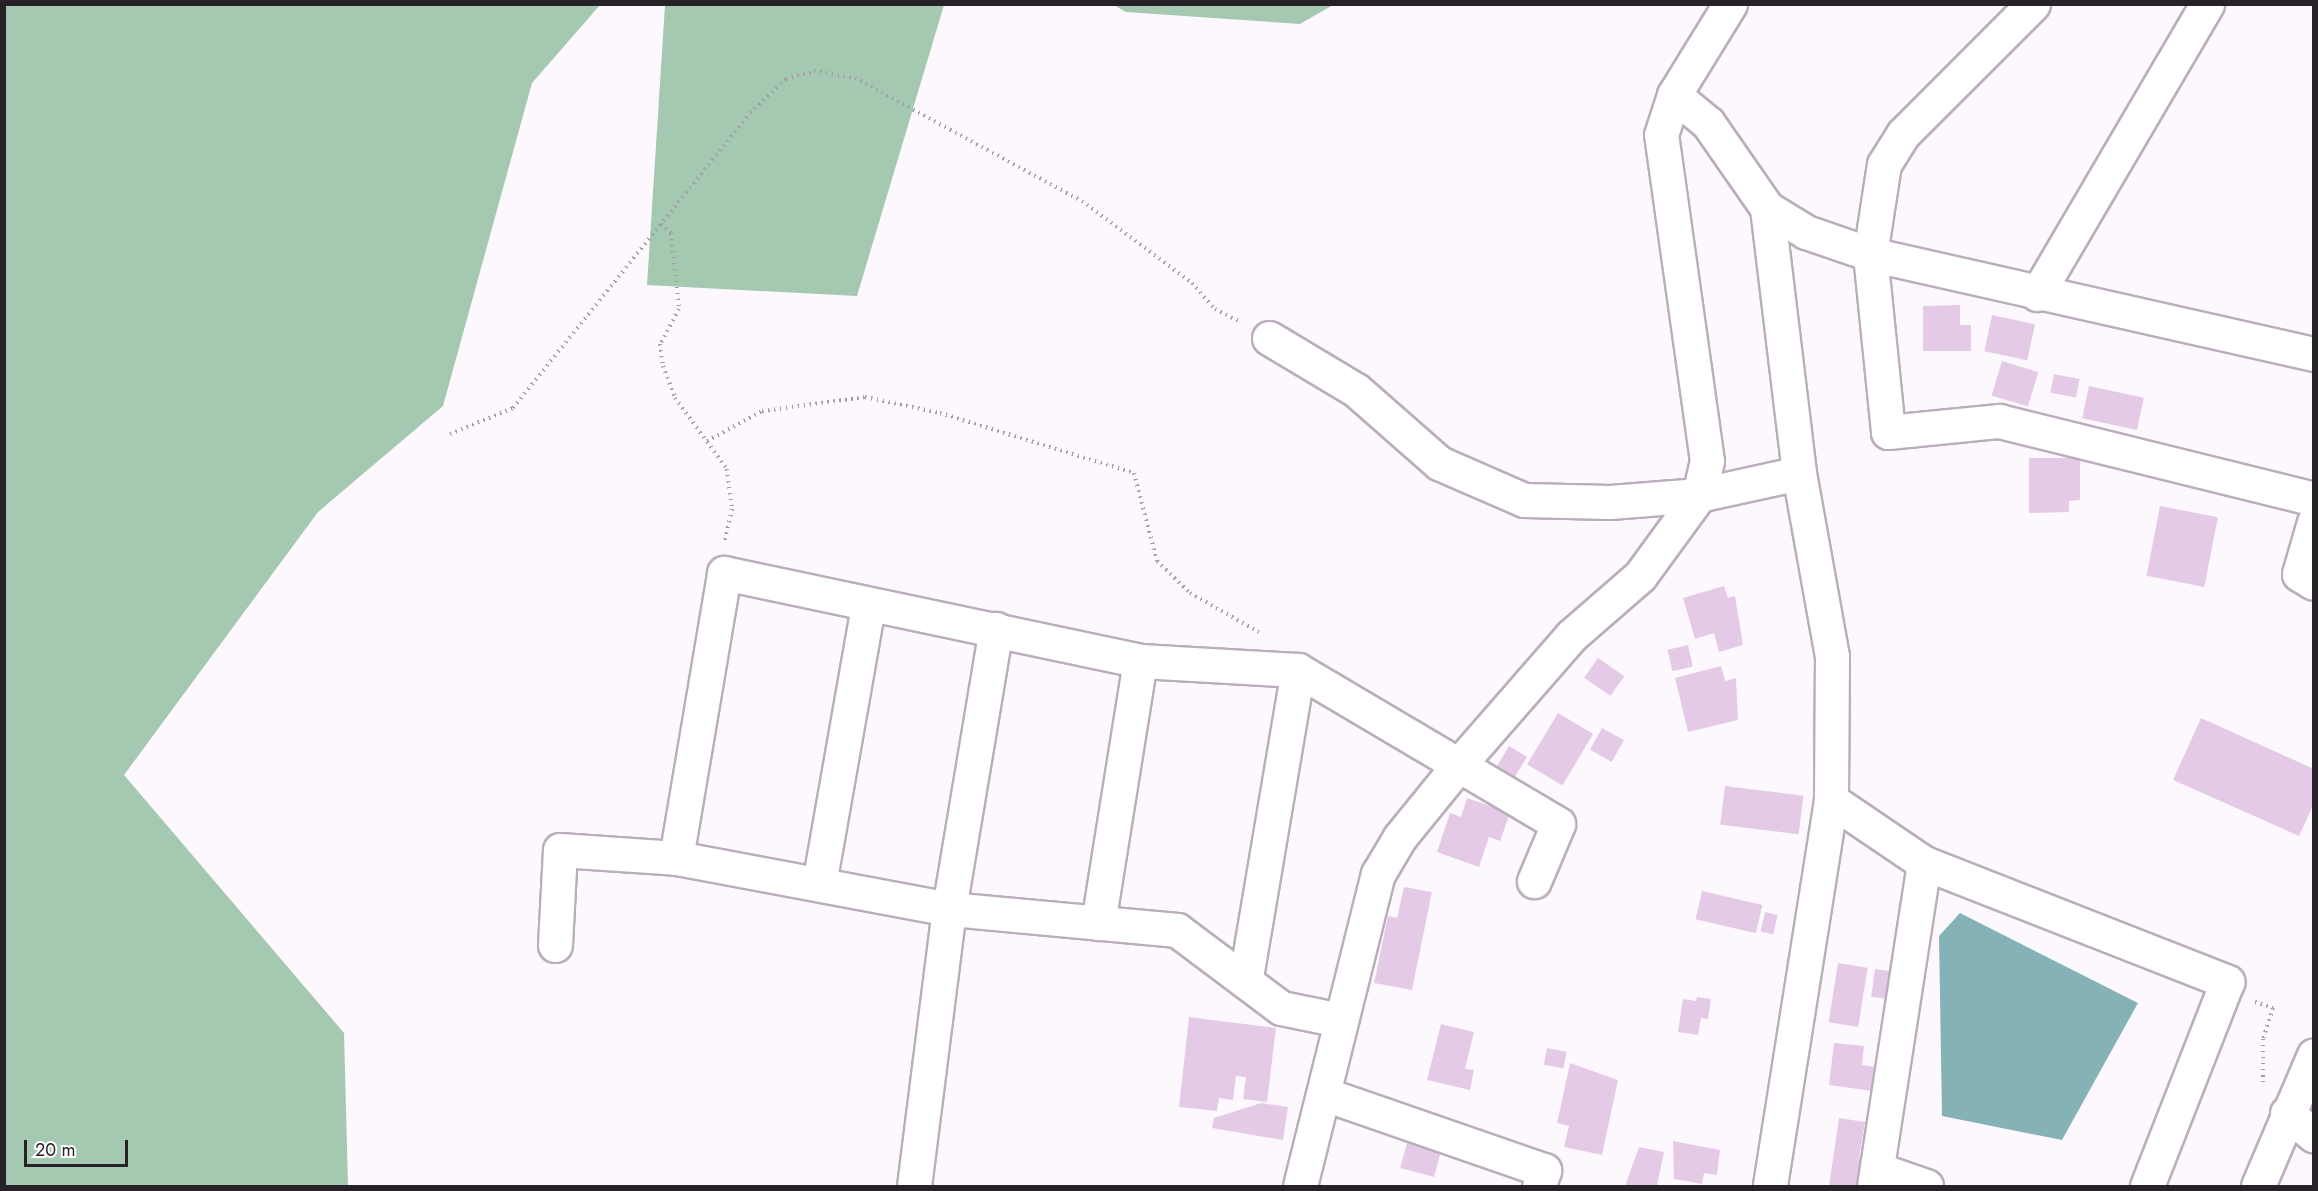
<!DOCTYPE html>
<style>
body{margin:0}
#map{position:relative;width:2318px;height:1191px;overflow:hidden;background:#fdf8fe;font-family:Jost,sans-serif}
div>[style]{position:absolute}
.forest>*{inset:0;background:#a5c8b1}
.water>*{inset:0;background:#84b2b6}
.building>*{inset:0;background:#e5cae8;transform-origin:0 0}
.path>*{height:4px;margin-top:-2px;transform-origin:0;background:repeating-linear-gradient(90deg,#a49fa5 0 1.5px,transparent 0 6px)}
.roads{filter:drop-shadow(2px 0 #baaebb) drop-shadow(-2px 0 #baaebb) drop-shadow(0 2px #baaebb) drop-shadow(0 -2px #baaebb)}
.minor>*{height:33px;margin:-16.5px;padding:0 16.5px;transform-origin:16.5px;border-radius:16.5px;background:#fff}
span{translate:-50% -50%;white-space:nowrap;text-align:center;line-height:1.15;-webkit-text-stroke:6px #fff;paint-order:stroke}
.frame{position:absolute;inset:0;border:6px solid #272228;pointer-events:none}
.scale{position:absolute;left:24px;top:1140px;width:104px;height:27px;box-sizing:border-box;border:3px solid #272228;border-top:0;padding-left:8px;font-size:18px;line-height:21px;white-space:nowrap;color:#272228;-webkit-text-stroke:4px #fff;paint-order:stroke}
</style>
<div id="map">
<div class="forest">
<i style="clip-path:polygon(5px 4px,600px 5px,532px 83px,443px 406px,318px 512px,124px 775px,344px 1033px,348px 1186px,5px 1186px)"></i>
<i style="clip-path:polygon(665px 5px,944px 5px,857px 296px,647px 285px)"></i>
<i style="clip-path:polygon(1114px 5px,1333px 5px,1300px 24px,1126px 12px)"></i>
</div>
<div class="water">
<i style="clip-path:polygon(1960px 913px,2138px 1003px,2062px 1140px,1942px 1116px,1939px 936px)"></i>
</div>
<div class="building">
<i style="clip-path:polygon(1960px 305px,1960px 325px,1971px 325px,1971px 351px,1923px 351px,1923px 306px)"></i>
<i style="left:1992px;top:315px;width:44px;height:37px;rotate:12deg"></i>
<i style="left:2002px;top:361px;width:38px;height:36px;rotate:17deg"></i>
<i style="left:2054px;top:374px;width:26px;height:19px;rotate:11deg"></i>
<i style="left:2089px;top:386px;width:56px;height:33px;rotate:12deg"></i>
<i style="clip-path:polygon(2029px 458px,2080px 458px,2080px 500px,2069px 501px,2069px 512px,2029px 513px)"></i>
<i style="left:2160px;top:506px;width:59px;height:71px;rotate:11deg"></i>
<i style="clip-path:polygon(1724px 586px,1728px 598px,1735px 596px,1743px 645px,1719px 652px,1714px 633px,1695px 639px,1683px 598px)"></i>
<i style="left:1688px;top:645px;width:22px;height:21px;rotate:77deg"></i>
<i style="left:1598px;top:658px;width:32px;height:24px;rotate:35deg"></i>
<i style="clip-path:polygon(1721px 666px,1725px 681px,1736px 678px,1738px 720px,1688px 732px,1675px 678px)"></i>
<i style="left:1558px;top:713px;width:41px;height:60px;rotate:31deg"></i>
<i style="clip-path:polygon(2201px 718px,2314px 769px,2314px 803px,2299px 836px,2173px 780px)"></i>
<i style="left:1602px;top:728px;width:25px;height:25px;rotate:29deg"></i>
<i style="left:1509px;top:746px;width:21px;height:32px;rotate:31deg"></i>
<i style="left:1725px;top:786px;width:79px;height:39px;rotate:7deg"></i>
<i style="clip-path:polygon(1467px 798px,1510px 813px,1500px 841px,1489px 837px,1479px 867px,1437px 852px,1450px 813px,1461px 817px)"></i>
<i style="clip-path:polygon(1404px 887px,1432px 892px,1412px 990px,1374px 983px,1388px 916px,1397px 918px)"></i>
<i style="left:1702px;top:891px;width:62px;height:29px;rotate:13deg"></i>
<i style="left:1765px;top:912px;width:13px;height:20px;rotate:13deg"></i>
<i style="left:1838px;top:963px;width:30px;height:60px;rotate:9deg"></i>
<i style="left:1875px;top:969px;width:22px;height:28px;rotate:8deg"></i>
<i style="clip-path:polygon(1697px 997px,1711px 999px,1708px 1019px,1701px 1018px,1698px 1035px,1678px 1032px,1683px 999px,1696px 1001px)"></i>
<i style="clip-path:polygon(1189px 1017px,1276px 1028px,1267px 1102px,1243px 1099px,1246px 1077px,1236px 1076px,1233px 1100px,1219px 1098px,1217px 1111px,1179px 1107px)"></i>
<i style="clip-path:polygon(1441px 1024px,1474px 1032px,1465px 1069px,1474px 1070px,1470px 1090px,1427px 1080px)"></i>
<i style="clip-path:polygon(1834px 1043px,1864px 1046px,1862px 1065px,1876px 1067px,1873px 1091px,1829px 1085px)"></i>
<i style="left:1547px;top:1048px;width:20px;height:17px;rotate:11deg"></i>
<i style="clip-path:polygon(1570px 1063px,1618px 1080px,1602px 1155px,1564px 1147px,1569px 1126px,1557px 1123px)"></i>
<i style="clip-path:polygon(1261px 1103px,1288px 1107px,1283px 1140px,1212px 1128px,1214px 1118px)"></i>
<i style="clip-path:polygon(1839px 1118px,1865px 1122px,1859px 1158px,1866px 1159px,1856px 1186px,1829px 1186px)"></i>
<i style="left:1408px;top:1139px;width:35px;height:30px;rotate:15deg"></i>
<i style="clip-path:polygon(1673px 1141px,1720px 1150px,1717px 1175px,1704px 1173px,1702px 1184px,1674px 1179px)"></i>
<i style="clip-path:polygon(1639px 1147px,1664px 1152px,1657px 1186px,1625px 1186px)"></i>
</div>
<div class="path">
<i style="left:661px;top:224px;width:13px;rotate:42deg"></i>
<i style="left:671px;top:233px;width:76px;rotate:84deg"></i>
<i style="left:679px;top:309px;width:40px;rotate:118deg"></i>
<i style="left:660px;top:344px;width:22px;rotate:82deg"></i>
<i style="left:663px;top:366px;width:34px;rotate:69deg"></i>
<i style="left:675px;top:398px;width:88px;rotate:53.8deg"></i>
<i style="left:727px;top:469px;width:40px;rotate:82.9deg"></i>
<i style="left:732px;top:509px;width:32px;rotate:103deg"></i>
<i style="left:450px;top:434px;width:68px;rotate:-22.4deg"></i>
<i style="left:513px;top:408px;width:378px;rotate:-51.2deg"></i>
<i style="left:750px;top:113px;width:50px;rotate:-43.4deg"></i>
<i style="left:786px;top:79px;width:29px;rotate:-16deg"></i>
<i style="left:814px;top:71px;width:42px;rotate:9.7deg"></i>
<i style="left:855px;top:78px;width:258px;rotate:28.5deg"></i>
<i style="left:1082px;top:201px;width:137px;rotate:36.7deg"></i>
<i style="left:1192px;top:283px;width:35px;rotate:49deg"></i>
<i style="left:1215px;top:309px;width:28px;rotate:27deg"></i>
<i style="left:707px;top:441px;width:63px;rotate:-28.6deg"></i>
<i style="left:762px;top:411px;width:104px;rotate:-7.7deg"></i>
<i style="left:865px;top:397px;width:77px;rotate:12deg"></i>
<i style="left:940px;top:413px;width:203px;rotate:17.2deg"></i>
<i style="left:1134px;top:473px;width:91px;rotate:75.4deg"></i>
<i style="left:1157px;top:561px;width:46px;rotate:44.1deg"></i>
<i style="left:1190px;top:593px;width:79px;rotate:29.5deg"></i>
<i style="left:2255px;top:1002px;width:19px;rotate:18deg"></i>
<i style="left:2273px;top:1008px;width:33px;rotate:108deg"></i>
<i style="left:2263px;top:1039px;width:43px;rotate:90deg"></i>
</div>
<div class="roads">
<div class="minor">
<i style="left:2033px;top:4px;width:184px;rotate:135deg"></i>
<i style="left:1903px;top:134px;width:36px;rotate:122deg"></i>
<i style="left:1884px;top:164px;width:91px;rotate:98.8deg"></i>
<i style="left:1870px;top:254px;width:179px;rotate:84.2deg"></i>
<i style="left:1888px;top:432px;width:112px;rotate:-5.7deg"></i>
<i style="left:1999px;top:421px;width:325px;rotate:13.9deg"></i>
<i style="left:1674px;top:95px;width:44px;rotate:39.5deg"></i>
<i style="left:1708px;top:123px;width:103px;rotate:55.2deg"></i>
<i style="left:1767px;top:208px;width:267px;rotate:83.1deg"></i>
<i style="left:1799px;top:473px;width:186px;rotate:79.8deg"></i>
<i style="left:1832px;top:656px;width:144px;rotate:90.4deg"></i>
<i style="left:1831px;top:800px;width:391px;rotate:99deg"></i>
<i style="left:1767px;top:208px;width:46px;rotate:31.6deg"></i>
<i style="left:1806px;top:232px;width:68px;rotate:19deg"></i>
<i style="left:1870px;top:254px;width:455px;rotate:12.7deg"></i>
<i style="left:2037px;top:294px;width:336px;rotate:-59.6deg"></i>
<i style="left:1269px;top:338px;width:101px;rotate:30.9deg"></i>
<i style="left:1356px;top:390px;width:111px;rotate:41.3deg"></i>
<i style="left:1439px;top:463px;width:93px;rotate:23.5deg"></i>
<i style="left:1524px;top:500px;width:86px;rotate:1.3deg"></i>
<i style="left:1610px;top:502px;width:89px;rotate:-4.5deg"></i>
<i style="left:1699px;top:495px;width:102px;rotate:-12.4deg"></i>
<i style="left:2314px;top:522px;width:54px;rotate:106.1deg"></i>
<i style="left:2299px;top:574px;width:17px;rotate:31deg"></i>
<i style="left:1831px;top:800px;width:112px;rotate:34.1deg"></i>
<i style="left:1924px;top:863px;width:326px;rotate:21.4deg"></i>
<i style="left:2227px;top:982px;width:219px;rotate:111.4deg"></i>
<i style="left:819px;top:884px;width:282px;rotate:-80deg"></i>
<i style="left:1098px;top:923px;width:265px;rotate:-80.9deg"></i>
<i style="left:555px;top:945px;width:95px;rotate:-87deg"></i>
<i style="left:560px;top:850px;width:116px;rotate:3.9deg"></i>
<i style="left:1246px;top:977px;width:311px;rotate:-80.4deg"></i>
<i style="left:1340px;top:1020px;width:60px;rotate:-168.5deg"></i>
<i style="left:1281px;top:1008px;width:130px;rotate:-143.1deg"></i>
<i style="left:1177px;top:930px;width:229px;rotate:-174.7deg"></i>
<i style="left:949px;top:909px;width:278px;rotate:-169.4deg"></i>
<i style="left:676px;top:858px;width:289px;rotate:-80.4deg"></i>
<i style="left:724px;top:573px;width:425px;rotate:11.9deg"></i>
<i style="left:1140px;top:661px;width:158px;rotate:3.3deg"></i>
<i style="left:1298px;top:670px;width:302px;rotate:30.6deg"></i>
<i style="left:1558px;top:824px;width:62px;rotate:112.8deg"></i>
<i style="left:1327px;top:1095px;width:230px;rotate:19.1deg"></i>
<i style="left:1544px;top:1170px;width:17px;rotate:107deg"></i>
<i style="left:2287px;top:1113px;width:35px;rotate:40deg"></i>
<i style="left:1877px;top:1169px;width:52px;rotate:19.1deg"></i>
<i style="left:914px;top:1186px;width:279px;rotate:-82.8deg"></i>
<i style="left:949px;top:909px;width:284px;rotate:-80.5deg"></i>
<i style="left:1300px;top:1186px;width:322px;rotate:-76deg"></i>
<i style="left:1378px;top:874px;width:43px;rotate:-59.3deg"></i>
<i style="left:1400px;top:837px;width:89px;rotate:-50.9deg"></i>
<i style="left:1456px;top:768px;width:175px;rotate:-48.9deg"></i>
<i style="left:1571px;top:636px;width:91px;rotate:-41deg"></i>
<i style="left:1640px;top:576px;width:100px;rotate:-53.9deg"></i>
<i style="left:1699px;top:495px;width:35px;rotate:-77deg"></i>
<i style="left:1707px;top:461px;width:329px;rotate:-98deg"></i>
<i style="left:1661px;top:135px;width:42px;rotate:-72deg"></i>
<i style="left:1674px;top:95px;width:107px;rotate:-58.4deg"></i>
<i style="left:1874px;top:1186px;width:327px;rotate:-81.2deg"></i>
<i style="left:2258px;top:1186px;width:142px;rotate:-66.9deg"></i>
</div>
</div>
<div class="frame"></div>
<div class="scale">20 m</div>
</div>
